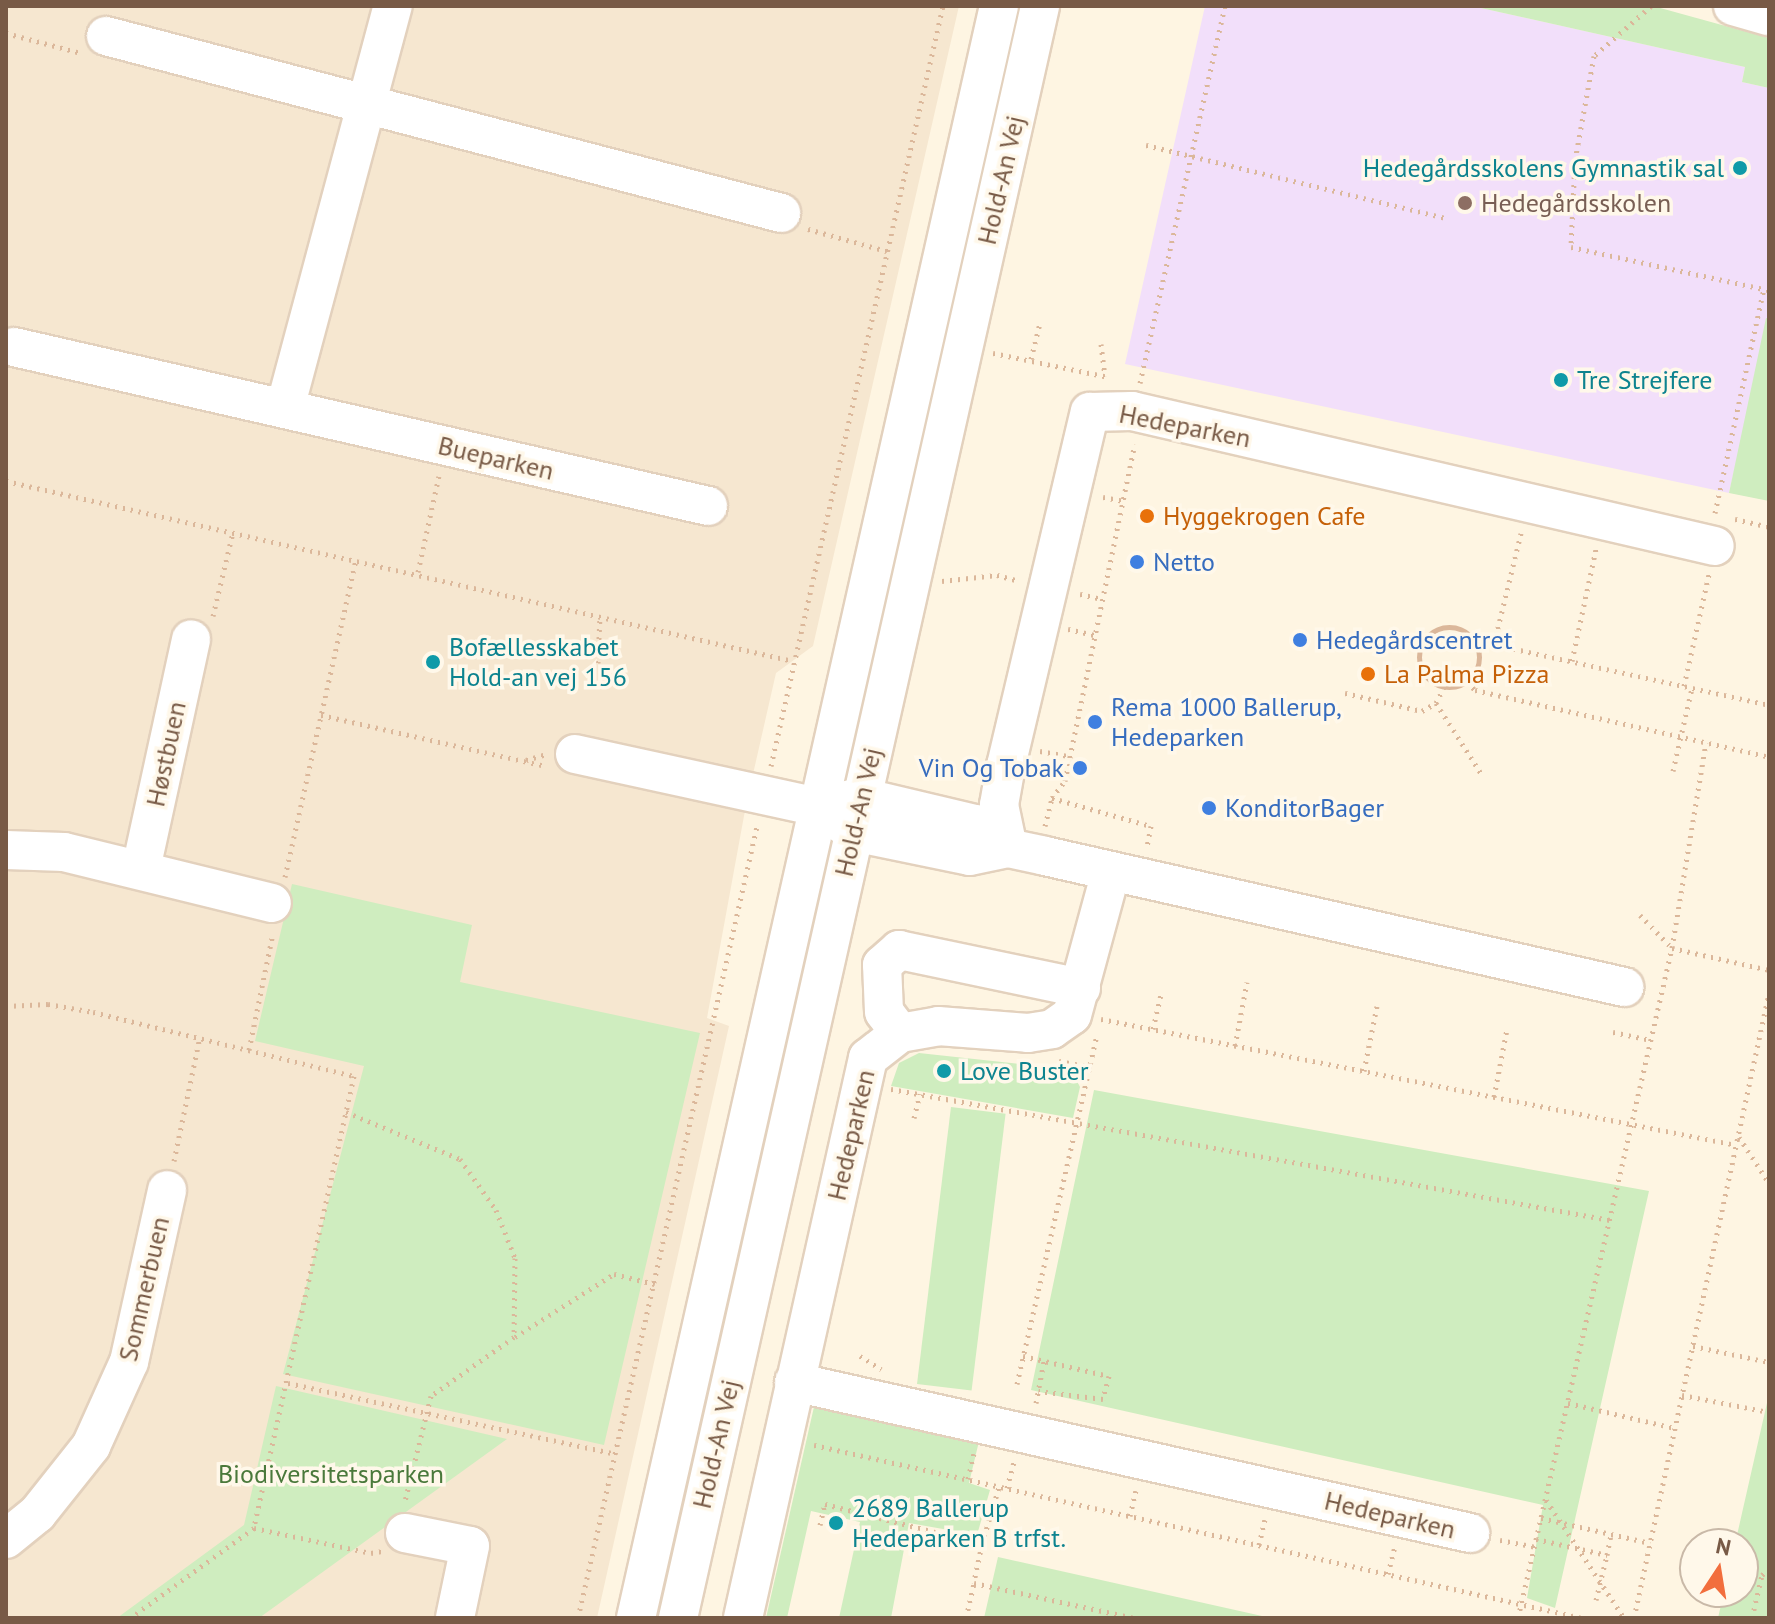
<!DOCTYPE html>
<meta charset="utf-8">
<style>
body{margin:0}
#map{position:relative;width:1775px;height:1624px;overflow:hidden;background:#fef5e2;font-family:"PT Sans",sans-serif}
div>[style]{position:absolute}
.residential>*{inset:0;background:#f6e7d0}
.education>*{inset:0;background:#f2dffa}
.green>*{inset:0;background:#cfedbf;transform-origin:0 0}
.path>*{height:5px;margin-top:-2.5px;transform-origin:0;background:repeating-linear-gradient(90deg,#dbb79a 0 2px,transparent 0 8px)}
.path>.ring{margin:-2.5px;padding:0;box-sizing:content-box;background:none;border:5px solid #dbb79a;border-radius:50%}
.roads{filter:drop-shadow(2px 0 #e3d1bd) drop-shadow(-2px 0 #e3d1bd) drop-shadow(0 2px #e3d1bd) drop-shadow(0 -2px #e3d1bd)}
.minor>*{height:38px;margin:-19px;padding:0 19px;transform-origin:19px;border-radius:19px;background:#fff}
.dots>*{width:22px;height:22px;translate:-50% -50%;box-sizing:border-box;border:4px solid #fff8ea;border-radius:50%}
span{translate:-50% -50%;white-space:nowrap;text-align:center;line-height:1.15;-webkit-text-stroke:7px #fff8ea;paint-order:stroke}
.culture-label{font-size:26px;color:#0d838f}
.right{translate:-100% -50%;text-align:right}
.left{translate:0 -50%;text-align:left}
.street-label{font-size:26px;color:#785a46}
.education-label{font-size:26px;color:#785e54}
.food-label{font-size:26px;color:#c56008}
.shop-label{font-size:26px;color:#366cbe}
.park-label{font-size:26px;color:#4a793b}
.frame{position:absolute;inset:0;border:8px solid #785a46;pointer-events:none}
.north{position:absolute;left:1679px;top:1528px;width:80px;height:80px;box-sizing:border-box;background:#fff8ea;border:2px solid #c9b9a8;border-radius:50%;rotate:12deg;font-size:22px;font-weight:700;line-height:32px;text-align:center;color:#785a46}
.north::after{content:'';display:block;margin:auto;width:28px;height:36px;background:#f26e3d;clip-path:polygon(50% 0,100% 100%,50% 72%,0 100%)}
</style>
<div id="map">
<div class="residential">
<i style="clip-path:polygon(6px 6px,959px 6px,813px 646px,776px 673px,746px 805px,707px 1018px,729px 1026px,597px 1618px,6px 1618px)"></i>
</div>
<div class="education">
<i style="clip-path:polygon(1205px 6px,1472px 6px,1745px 67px,1742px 82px,1769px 88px,1769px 319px,1729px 493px,1125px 364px)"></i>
</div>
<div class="green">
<i style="clip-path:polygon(1472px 6px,1653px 6px,1769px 38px,1769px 88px,1742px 82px,1745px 67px)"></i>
<i style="clip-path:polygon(1766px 318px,1769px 319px,1769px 501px,1729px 493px)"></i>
<i style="clip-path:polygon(292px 884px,472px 925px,460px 982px,700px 1033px,604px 1445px,283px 1374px,364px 1066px,255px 1041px)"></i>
<i style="clip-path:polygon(919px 1053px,1058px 1068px,1074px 1075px,1080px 1087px,1073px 1118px,891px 1086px,899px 1063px)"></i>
<i style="clip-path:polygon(1094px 1090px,1649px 1191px,1555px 1608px,1527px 1598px,1543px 1505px,1031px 1390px)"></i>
<i style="left:951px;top:1107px;width:55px;height:279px;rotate:7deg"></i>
<i style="clip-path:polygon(276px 1386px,507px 1439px,259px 1618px,117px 1618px,244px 1525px)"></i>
<i style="clip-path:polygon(1769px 1394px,1769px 1618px,1718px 1618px,1724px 1592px,1743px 1592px,1743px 1544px,1735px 1544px)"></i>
<i style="clip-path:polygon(816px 1398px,981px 1433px,969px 1483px,990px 1490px,977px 1535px,909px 1523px,891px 1618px,839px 1618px,860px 1522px,811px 1511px,787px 1618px,766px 1618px)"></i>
<i style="clip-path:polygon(998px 1557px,1271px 1618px,984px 1618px)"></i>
</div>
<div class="path">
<i style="left:1651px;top:6px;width:76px;rotate:138.7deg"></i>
<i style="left:1594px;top:56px;width:107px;rotate:100.3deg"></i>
<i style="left:1575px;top:161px;width:86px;rotate:92.7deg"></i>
<i style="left:1571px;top:247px;width:203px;rotate:12.3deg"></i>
<i style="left:6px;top:33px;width:78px;rotate:14.9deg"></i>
<i style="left:1146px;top:145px;width:309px;rotate:13.7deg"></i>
<i style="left:808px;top:229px;width:82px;rotate:15.6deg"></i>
<i style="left:1101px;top:344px;width:32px;rotate:83deg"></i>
<i style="left:993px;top:353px;width:118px;rotate:11.7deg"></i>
<i style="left:1031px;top:359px;width:38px;rotate:-76deg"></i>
<i style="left:1140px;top:383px;width:386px;rotate:-77.3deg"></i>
<i style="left:6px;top:481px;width:807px;rotate:12.88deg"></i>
<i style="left:1103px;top:497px;width:20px;rotate:11deg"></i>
<i style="left:1715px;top:513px;width:229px;rotate:-77.7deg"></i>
<i style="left:1735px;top:519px;width:35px;rotate:13deg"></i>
<i style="left:418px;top:572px;width:98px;rotate:-77.7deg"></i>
<i style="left:942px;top:581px;width:55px;rotate:-6.2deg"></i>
<i style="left:997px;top:575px;width:23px;rotate:15deg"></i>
<i style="left:1080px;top:594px;width:23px;rotate:13deg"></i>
<i style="left:213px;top:616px;width:86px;rotate:-76.6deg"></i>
<i class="ring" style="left:1419px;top:627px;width:55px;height:55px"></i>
<i style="left:1068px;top:629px;width:28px;rotate:13deg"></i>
<i style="left:1474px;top:640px;width:302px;rotate:12.4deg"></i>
<i style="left:1494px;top:644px;width:114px;rotate:-76.3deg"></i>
<i style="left:1572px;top:661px;width:115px;rotate:-77.9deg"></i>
<i style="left:598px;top:663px;width:47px;rotate:-87.6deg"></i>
<i style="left:1467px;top:682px;width:11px;rotate:45deg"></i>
<i style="left:1475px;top:690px;width:302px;rotate:12.8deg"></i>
<i style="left:1684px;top:686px;width:115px;rotate:-77.4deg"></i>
<i style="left:1345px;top:693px;width:79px;rotate:13.2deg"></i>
<i style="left:1422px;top:711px;width:16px;rotate:-30deg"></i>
<i style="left:1436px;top:703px;width:18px;rotate:-63deg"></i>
<i style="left:1436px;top:703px;width:85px;rotate:57.4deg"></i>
<i style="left:321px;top:715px;width:231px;rotate:12.8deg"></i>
<i style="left:1040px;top:751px;width:28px;rotate:10deg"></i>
<i style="left:526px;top:760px;width:22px;rotate:-16deg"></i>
<i style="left:771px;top:766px;width:779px;rotate:-77.25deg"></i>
<i style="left:1673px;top:771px;width:85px;rotate:-77.1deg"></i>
<i style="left:1052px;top:798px;width:103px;rotate:15.8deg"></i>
<i style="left:1151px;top:826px;width:21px;rotate:101deg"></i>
<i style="left:1045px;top:826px;width:29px;rotate:-76deg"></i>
<i style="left:1052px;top:798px;width:21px;rotate:-53deg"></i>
<i style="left:1065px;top:781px;width:344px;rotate:-78.3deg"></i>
<i style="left:285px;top:877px;width:325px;rotate:-77.4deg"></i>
<i style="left:1640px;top:915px;width:46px;rotate:45.9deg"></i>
<i style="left:1672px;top:948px;width:99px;rotate:12.8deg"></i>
<i style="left:6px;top:1006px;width:42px;rotate:-2.7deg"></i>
<i style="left:48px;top:1004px;width:46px;rotate:10.1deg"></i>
<i style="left:93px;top:1012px;width:269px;rotate:13.8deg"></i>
<i style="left:354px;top:1076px;width:463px;rotate:102.5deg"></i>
<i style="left:254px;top:1528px;width:153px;rotate:144deg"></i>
<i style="left:1101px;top:1019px;width:647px;rotate:11.22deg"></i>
<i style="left:1153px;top:1029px;width:36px;rotate:-77deg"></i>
<i style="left:1613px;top:1032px;width:39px;rotate:12deg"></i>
<i style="left:1235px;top:1046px;width:65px;rotate:-79.4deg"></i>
<i style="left:249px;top:1050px;width:119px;rotate:-78.4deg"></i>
<i style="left:1059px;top:1061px;width:33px;rotate:11deg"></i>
<i style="left:1364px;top:1071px;width:66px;rotate:-78.7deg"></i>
<i style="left:891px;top:1089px;width:731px;rotate:10.33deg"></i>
<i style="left:1494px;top:1097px;width:69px;rotate:-79.2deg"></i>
<i style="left:346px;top:1112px;width:123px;rotate:22.4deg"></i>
<i style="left:460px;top:1159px;width:62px;rotate:54.8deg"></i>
<i style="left:496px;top:1210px;width:52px;rotate:68.4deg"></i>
<i style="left:515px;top:1258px;width:79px;rotate:90.7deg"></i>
<i style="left:514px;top:1337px;width:102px;rotate:144.6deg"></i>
<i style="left:431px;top:1396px;width:108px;rotate:103.9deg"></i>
<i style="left:914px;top:1118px;width:25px;rotate:-76deg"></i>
<i style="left:1739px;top:1137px;width:55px;rotate:56.9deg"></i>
<i style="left:174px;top:1161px;width:127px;rotate:-78.2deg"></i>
<i style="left:515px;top:1337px;width:117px;rotate:-32.5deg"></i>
<i style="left:614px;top:1274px;width:42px;rotate:13.7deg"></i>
<i style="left:1693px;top:1346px;width:78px;rotate:11.9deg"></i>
<i style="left:860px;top:1356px;width:25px;rotate:32deg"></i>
<i style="left:1023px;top:1356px;width:88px;rotate:13.1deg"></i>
<i style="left:1109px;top:1376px;width:24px;rotate:105deg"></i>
<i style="left:1103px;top:1399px;width:65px;rotate:-173deg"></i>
<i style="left:288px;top:1383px;width:336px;rotate:12.2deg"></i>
<i style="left:1017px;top:1384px;width:359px;rotate:-77.1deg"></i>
<i style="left:1682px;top:1395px;width:89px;rotate:11.1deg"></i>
<i style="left:1036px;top:1403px;width:43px;rotate:-79.2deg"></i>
<i style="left:1568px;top:1403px;width:110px;rotate:13.2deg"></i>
<i style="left:814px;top:1445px;width:787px;rotate:12.69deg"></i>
<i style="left:968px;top:1479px;width:26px;rotate:-77deg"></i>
<i style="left:1007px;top:1488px;width:27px;rotate:-75deg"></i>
<i style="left:1546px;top:1500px;width:141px;rotate:56.5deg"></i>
<i style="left:1130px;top:1516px;width:26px;rotate:-77deg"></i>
<i style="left:1541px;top:1518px;width:112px;rotate:12.9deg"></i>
<i style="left:820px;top:1525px;width:22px;rotate:-77deg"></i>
<i style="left:825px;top:1504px;width:162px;rotate:14.3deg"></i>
<i style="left:982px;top:1544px;width:59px;rotate:-73.4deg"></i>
<i style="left:254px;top:1528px;width:120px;rotate:12.1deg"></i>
<i style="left:371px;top:1553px;width:11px;rotate:-10deg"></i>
<i style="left:1536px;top:1539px;width:73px;rotate:12.7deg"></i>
<i style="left:1607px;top:1555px;width:21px;rotate:-79deg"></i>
<i style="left:1500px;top:1540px;width:36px;rotate:11deg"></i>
<i style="left:982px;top:1544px;width:40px;rotate:102deg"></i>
<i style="left:974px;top:1583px;width:164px;rotate:12.3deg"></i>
<i style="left:1259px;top:1545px;width:26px;rotate:-77deg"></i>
<i style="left:1388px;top:1574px;width:29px;rotate:-76deg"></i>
<i style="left:1596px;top:1600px;width:46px;rotate:-76.3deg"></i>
<i style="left:578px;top:1618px;width:812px;rotate:-77.26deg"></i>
<i style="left:966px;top:1618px;width:35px;rotate:-77deg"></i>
<i style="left:1518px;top:1618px;width:687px;rotate:-77.06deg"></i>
<i style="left:1672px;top:948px;width:208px;rotate:-80.6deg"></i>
<i style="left:1634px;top:1618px;width:639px;rotate:-77.81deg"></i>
<i style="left:1752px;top:1618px;width:44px;rotate:-76.9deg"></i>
<i style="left:1762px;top:1575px;width:9px;rotate:-41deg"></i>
</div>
<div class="roads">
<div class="minor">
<i style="left:1733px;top:6px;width:37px;rotate:16deg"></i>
<i style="left:106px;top:36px;width:698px;rotate:14.69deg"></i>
<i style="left:14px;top:347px;width:712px;rotate:12.9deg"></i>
<i style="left:285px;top:408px;width:416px;rotate:-75deg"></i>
<i style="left:575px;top:754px;width:250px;rotate:12.3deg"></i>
<i style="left:819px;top:807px;width:42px;rotate:36.3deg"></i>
<i style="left:853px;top:832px;width:119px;rotate:11.6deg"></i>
<i style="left:970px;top:856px;width:39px;rotate:-12deg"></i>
<i style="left:1008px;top:848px;width:38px;rotate:12deg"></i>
<i style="left:1045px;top:856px;width:594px;rotate:12.75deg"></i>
<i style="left:837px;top:802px;width:25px;rotate:-12deg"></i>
<i style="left:861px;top:797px;width:117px;rotate:13.3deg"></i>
<i style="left:975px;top:824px;width:41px;rotate:36deg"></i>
<i style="left:1008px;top:848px;width:44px;rotate:-101.8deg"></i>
<i style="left:999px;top:805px;width:40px;rotate:-80deg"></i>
<i style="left:1006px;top:766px;width:364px;rotate:-76.7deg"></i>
<i style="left:1090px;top:412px;width:42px;rotate:-1.4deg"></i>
<i style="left:1132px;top:411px;width:598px;rotate:13.04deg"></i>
<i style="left:6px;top:850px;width:58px;rotate:2deg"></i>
<i style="left:64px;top:852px;width:214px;rotate:13.8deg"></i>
<i style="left:141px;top:869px;width:235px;rotate:-77.7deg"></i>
<i style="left:900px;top:1033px;width:26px;rotate:-127deg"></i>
<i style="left:884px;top:1012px;width:47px;rotate:-92.4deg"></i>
<i style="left:882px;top:965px;width:23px;rotate:-41deg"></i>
<i style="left:899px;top:950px;width:186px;rotate:11.8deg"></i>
<i style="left:794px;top:1382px;width:693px;rotate:12.59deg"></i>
<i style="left:405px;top:1533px;width:66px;rotate:11.3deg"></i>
<i style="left:470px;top:1546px;width:74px;rotate:101.8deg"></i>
<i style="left:6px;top:1539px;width:40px;rotate:-39deg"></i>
<i style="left:37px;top:1514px;width:87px;rotate:-51.5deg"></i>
<i style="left:91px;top:1446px;width:92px;rotate:-65.7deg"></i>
<i style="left:129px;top:1362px;width:176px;rotate:-77.5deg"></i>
<i style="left:636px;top:1618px;width:1652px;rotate:-77.31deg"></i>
<i style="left:678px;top:1618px;width:1652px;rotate:-77.34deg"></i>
<i style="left:743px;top:1618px;width:574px;rotate:-77.42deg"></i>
<i style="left:868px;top:1058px;width:41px;rotate:-38deg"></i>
<i style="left:900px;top:1033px;width:39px;rotate:-10deg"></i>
<i style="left:938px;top:1026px;width:90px;rotate:4.4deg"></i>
<i style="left:1028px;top:1033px;width:24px;rotate:-9deg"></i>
<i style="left:1052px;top:1029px;width:24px;rotate:-35deg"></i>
<i style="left:1072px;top:1015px;width:149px;rotate:-74.8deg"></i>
</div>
</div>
<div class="dots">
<i style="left:1740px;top:168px;background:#0f9aa8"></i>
<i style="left:1465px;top:203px;background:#8d6e63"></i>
<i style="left:1561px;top:380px;background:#0f9aa8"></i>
<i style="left:1147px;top:516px;background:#e8710a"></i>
<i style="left:1137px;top:562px;background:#3f7fe0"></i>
<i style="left:1300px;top:640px;background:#3f7fe0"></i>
<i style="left:433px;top:662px;background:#0f9aa8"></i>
<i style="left:1368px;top:674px;background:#e8710a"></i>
<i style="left:1095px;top:722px;background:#3f7fe0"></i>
<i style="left:1080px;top:768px;background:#3f7fe0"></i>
<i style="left:1209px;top:808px;background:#3f7fe0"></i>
<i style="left:944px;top:1071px;background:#0f9aa8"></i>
<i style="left:836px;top:1523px;background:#0f9aa8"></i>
</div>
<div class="culture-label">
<span class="right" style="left:1724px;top:168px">Hedegårdsskolens Gymnastik sal</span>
<span class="left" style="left:1577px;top:380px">Tre Strejfere</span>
<span class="left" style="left:449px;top:662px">Bofællesskabet<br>Hold-an vej 156</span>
<span class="left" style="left:960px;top:1071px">Love Buster</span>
<span class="left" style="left:852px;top:1523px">2689 Ballerup<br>Hedeparken B trfst.</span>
</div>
<div class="street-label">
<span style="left:1001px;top:180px;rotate:-77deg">Hold-An Vej</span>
<span style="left:1185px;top:426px;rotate:11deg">Hedeparken</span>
<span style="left:496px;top:458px;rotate:13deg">Bueparken</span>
<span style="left:166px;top:754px;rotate:-78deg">Høstbuen</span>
<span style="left:858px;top:812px;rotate:-77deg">Hold-An Vej</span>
<span style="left:851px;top:1135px;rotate:-77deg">Hedeparken</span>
<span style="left:144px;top:1289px;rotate:-77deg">Sommerbuen</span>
<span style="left:716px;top:1444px;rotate:-77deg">Hold-An Vej</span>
<span style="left:1390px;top:1515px;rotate:13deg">Hedeparken</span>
</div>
<div class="education-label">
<span class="left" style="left:1481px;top:203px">Hedegårdsskolen</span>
</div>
<div class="food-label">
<span class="left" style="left:1163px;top:516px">Hyggekrogen Cafe</span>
<span class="left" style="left:1384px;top:674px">La Palma Pizza</span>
</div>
<div class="shop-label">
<span class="left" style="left:1153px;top:562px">Netto</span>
<span class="left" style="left:1316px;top:640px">Hedegårdscentret</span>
<span class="left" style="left:1111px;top:722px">Rema 1000 Ballerup,<br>Hedeparken</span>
<span class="right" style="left:1064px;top:768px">Vin Og Tobak</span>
<span class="left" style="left:1225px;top:808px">KonditorBager</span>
</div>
<div class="park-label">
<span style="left:331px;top:1474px">Biodiversitetsparken</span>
</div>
<div class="frame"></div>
<div class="north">N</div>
</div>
